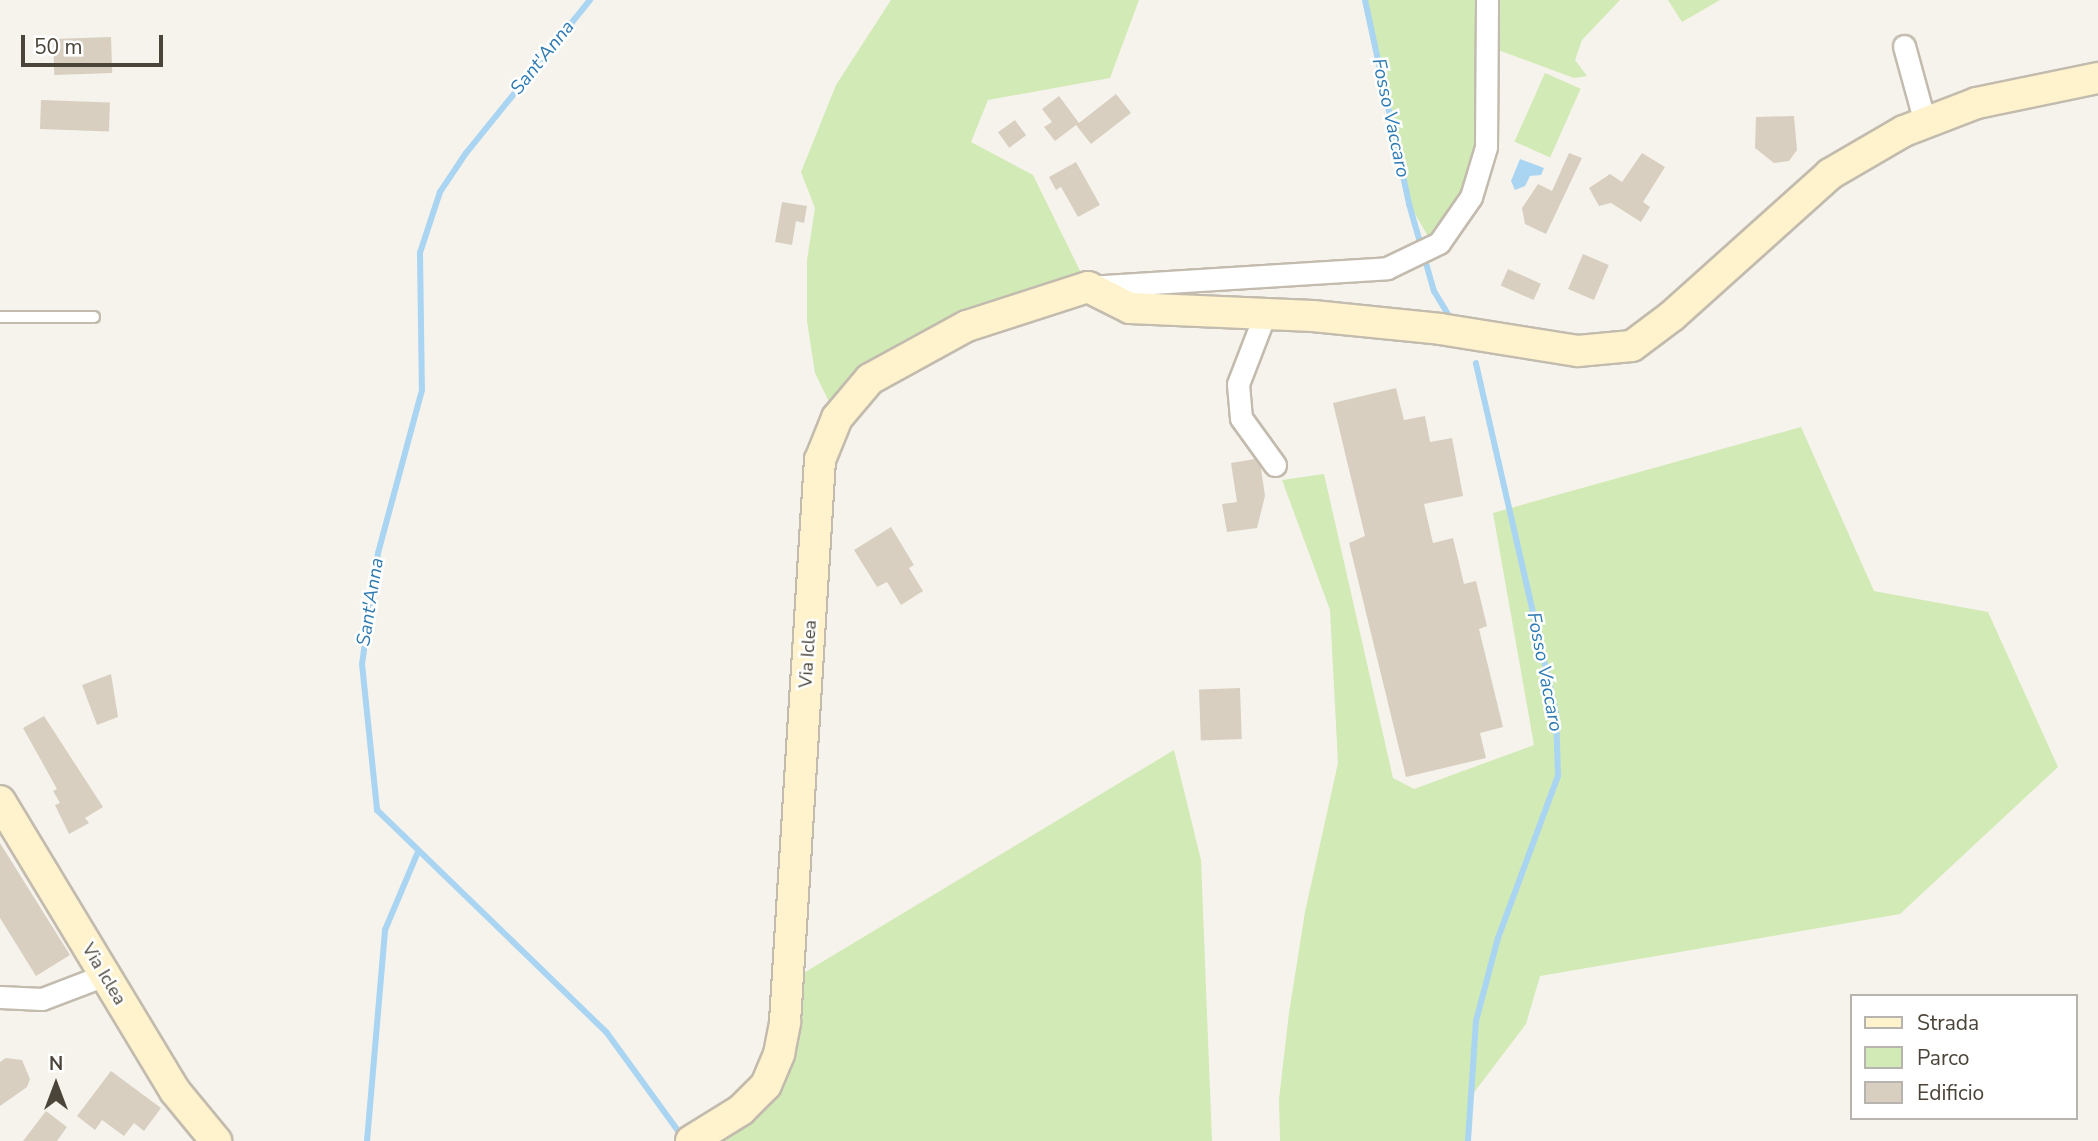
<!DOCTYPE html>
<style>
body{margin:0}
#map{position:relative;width:2098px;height:1141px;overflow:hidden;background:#f6f3ec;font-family:"Nunito Sans",sans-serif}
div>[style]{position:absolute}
.green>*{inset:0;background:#d2eab5;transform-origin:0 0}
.water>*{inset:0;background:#a9d4f2}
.stream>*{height:6px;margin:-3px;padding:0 3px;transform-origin:3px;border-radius:3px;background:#a9d4f2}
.building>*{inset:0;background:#d8cfc1;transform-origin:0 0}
.roads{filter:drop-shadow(2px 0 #c2bbae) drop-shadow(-2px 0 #c2bbae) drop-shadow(0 2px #c2bbae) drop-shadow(0 -2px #c2bbae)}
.lane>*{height:10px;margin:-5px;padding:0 5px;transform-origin:5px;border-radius:5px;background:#fff}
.street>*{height:21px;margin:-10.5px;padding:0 10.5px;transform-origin:10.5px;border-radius:10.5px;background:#fff}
.secondary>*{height:30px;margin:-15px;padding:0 15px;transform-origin:15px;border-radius:15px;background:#fff3cd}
span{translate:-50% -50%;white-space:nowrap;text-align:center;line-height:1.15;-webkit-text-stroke:5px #fff;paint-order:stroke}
.street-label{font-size:18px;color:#4b4439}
.water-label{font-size:19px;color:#2e7ab2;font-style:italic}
.legend{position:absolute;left:1850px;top:994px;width:228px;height:126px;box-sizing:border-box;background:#fff;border:2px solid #b7b4b0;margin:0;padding:9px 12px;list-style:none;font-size:21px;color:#4b4439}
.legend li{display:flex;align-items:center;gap:14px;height:35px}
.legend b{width:35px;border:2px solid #b7b4b0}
.north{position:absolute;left:21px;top:1050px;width:70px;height:70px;-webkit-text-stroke:5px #fff;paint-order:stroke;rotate:0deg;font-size:19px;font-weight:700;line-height:28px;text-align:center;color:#4b4439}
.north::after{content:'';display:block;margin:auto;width:24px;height:32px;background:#4b4439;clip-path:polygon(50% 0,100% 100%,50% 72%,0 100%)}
.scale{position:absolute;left:21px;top:35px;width:142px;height:32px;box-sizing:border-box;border:4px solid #4b4439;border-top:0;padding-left:9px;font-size:21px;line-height:24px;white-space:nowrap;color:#4b4439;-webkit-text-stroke:5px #fff;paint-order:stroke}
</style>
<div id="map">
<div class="green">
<i style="clip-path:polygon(891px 0,1139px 0,1110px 78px,988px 100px,971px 142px,1033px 175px,1088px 287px,967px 326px,837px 418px,815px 373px,807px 321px,807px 260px,815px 208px,801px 172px,836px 85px)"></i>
<i style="clip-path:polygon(1365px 0,1620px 0,1582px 40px,1575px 60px,1587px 76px,1574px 78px,1487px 46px,1486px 147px,1434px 246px,1409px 204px)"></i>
<i style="clip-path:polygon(1668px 0,1720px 0,1682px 22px)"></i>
<i style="left:1545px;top:73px;width:39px;height:75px;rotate:24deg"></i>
<i style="clip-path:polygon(1801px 427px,1874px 591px,1988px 612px,2058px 767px,1900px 914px,1540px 976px,1526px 1024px,1469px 1099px,1468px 1141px,1280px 1141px,1279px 1099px,1289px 1013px,1305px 912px,1338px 763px,1330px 610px,1282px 480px,1324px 474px,1393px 778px,1414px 789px,1534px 745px,1493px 513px)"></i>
<i style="clip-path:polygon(1174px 750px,1201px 860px,1212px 1141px,691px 1141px,766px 1085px,787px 983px)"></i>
</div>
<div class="water">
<i style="clip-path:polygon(1520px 159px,1544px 168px,1541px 175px,1530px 176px,1525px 186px,1515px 190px,1511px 181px)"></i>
</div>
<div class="stream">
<i style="left:590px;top:0;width:197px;rotate:129deg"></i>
<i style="left:466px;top:153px;width:47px;rotate:123.7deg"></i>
<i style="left:440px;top:192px;width:64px;rotate:108.2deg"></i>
<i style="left:420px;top:253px;width:137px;rotate:89.2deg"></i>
<i style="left:422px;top:390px;width:169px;rotate:105.1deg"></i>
<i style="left:378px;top:553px;width:112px;rotate:98.2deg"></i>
<i style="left:362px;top:664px;width:147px;rotate:84.1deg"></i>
<i style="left:377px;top:810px;width:320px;rotate:44.1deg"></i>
<i style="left:607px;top:1033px;width:131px;rotate:54deg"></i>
<i style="left:1365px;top:0;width:209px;rotate:77.8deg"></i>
<i style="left:1409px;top:204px;width:91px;rotate:74deg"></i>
<i style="left:1434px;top:291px;width:27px;rotate:59deg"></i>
<i style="left:367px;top:1141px;width:212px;rotate:-85.1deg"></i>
<i style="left:385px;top:930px;width:85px;rotate:-67.1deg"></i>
<i style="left:1468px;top:1141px;width:120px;rotate:-86.2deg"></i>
<i style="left:1476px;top:1021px;width:86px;rotate:-75.2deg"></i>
<i style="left:1498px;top:938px;width:173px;rotate:-69.7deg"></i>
<i style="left:1558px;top:776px;width:63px;rotate:-91.8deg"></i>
<i style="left:1556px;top:713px;width:359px;rotate:-102.9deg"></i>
</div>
<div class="building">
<i style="left:111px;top:37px;width:36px;height:58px;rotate:88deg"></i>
<i style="clip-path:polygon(1116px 94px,1131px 113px,1091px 144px,1076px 125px,1055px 141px,1044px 127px,1052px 122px,1042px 109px,1059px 96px,1079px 123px)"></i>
<i style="left:41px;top:100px;width:69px;height:29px;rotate:2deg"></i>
<i style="clip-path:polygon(1794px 116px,1797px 150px,1789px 161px,1774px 163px,1755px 148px,1756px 117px)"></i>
<i style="left:1015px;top:120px;width:19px;height:21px;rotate:54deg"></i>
<i style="clip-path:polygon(1569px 153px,1582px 158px,1546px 234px,1525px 224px,1522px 208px,1538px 184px,1552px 191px)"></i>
<i style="clip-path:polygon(1642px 153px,1665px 167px,1643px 202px,1650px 207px,1641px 222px,1611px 203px,1599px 206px,1589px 188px,1610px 174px,1622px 182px)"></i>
<i style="clip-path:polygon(1076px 162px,1100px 205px,1078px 217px,1061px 187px,1056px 190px,1049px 177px)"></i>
<i style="clip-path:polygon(782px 202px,807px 206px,804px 223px,796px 221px,792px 245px,775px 242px)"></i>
<i style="left:1583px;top:254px;width:28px;height:38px;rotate:23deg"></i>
<i style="left:1508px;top:269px;width:36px;height:18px;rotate:24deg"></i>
<i style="clip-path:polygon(1396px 388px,1404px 420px,1425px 416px,1430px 442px,1452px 438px,1463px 496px,1424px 504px,1433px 543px,1453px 538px,1464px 584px,1476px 581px,1487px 626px,1479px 629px,1503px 727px,1480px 733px,1486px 758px,1406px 777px,1349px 543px,1365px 536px,1333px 403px)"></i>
<i style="clip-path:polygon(1255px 459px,1261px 468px,1265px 496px,1257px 528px,1227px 532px,1222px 504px,1237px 502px,1231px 463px)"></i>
<i style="clip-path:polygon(891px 527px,914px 565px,909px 568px,923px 591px,901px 605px,887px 582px,877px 587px,854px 550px)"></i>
<i style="clip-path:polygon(111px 674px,118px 717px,97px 725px,82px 685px)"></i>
<i style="left:1240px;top:688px;width:51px;height:41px;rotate:88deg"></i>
<i style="clip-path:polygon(44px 716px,103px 807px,85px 818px,89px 823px,69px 834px,55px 805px,60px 803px,53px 791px,57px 789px,23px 728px)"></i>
<i style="clip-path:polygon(0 843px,70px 955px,36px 976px,0 918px)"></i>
<i style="clip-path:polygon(6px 1058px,22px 1060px,30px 1079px,27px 1087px,0 1106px,0 1062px)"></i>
<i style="clip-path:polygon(111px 1071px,161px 1108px,144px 1131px,134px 1123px,124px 1136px,102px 1120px,95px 1130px,77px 1116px)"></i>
<i style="clip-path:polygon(46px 1111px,67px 1127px,57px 1141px,23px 1141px)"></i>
</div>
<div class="roads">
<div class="lane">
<i style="left:0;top:317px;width:94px"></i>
</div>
<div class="street">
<i style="left:1904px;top:46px;width:80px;rotate:74.7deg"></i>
<i style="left:1088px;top:287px;width:300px;rotate:-3.6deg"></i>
<i style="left:1387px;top:268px;width:58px;rotate:-25.7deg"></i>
<i style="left:1439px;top:243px;width:56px;rotate:-55.2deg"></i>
<i style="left:1471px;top:197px;width:52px;rotate:-73.3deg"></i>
<i style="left:1486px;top:147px;width:147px;rotate:-89.6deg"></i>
<i style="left:1265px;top:314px;width:75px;rotate:111.1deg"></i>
<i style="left:1238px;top:384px;width:34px;rotate:85deg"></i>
<i style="left:1241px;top:418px;width:58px;rotate:54.1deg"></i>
<i style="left:0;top:997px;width:42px;rotate:2.7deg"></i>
<i style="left:42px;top:999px;width:67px;rotate:-20.9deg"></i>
</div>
<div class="secondary">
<i style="left:0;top:801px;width:339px;rotate:58.9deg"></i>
<i style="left:175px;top:1091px;width:65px;rotate:50.6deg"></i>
<i style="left:691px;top:1141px;width:59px;rotate:-31.8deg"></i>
<i style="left:741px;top:1110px;width:35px;rotate:-45deg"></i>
<i style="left:766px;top:1085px;width:34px;rotate:-67deg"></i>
<i style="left:779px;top:1054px;width:33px;rotate:-79deg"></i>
<i style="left:785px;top:1022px;width:563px;rotate:-86.44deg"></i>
<i style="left:820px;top:460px;width:45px;rotate:-68deg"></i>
<i style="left:837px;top:418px;width:51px;rotate:-49.8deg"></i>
<i style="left:870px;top:379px;width:111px;rotate:-28.7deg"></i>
<i style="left:967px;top:326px;width:127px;rotate:-17.9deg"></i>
<i style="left:1088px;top:287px;width:47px;rotate:26.6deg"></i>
<i style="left:1130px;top:308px;width:183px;rotate:2.5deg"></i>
<i style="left:1313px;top:316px;width:128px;rotate:5.8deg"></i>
<i style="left:1440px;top:329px;width:140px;rotate:9.1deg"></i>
<i style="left:1578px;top:351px;width:54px;rotate:-5.3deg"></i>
<i style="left:1632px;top:346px;width:50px;rotate:-36.9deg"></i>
<i style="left:1672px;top:316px;width:212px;rotate:-41.9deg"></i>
<i style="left:1830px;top:174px;width:86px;rotate:-30.2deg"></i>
<i style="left:1904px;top:131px;width:78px;rotate:-21deg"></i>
<i style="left:1977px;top:103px;width:124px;rotate:-11.7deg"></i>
</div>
</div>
<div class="street-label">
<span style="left:808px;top:654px;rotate:-86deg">Via Iclea</span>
<span style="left:104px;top:974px;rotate:59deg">Via Iclea</span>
</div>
<div class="water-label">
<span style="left:543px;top:58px;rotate:-51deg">Sant'Anna</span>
<span style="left:1390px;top:118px;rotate:78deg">Fosso Vaccaro</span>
<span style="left:371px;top:602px;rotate:-81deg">Sant'Anna</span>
<span style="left:1544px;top:672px;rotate:79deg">Fosso Vaccaro</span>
</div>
<ul class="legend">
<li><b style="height:9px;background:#fff3cd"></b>Strada</li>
<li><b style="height:19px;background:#d2eab5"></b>Parco</li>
<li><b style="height:19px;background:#d8cfc1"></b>Edificio</li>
</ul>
<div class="north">N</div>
<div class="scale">50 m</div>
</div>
